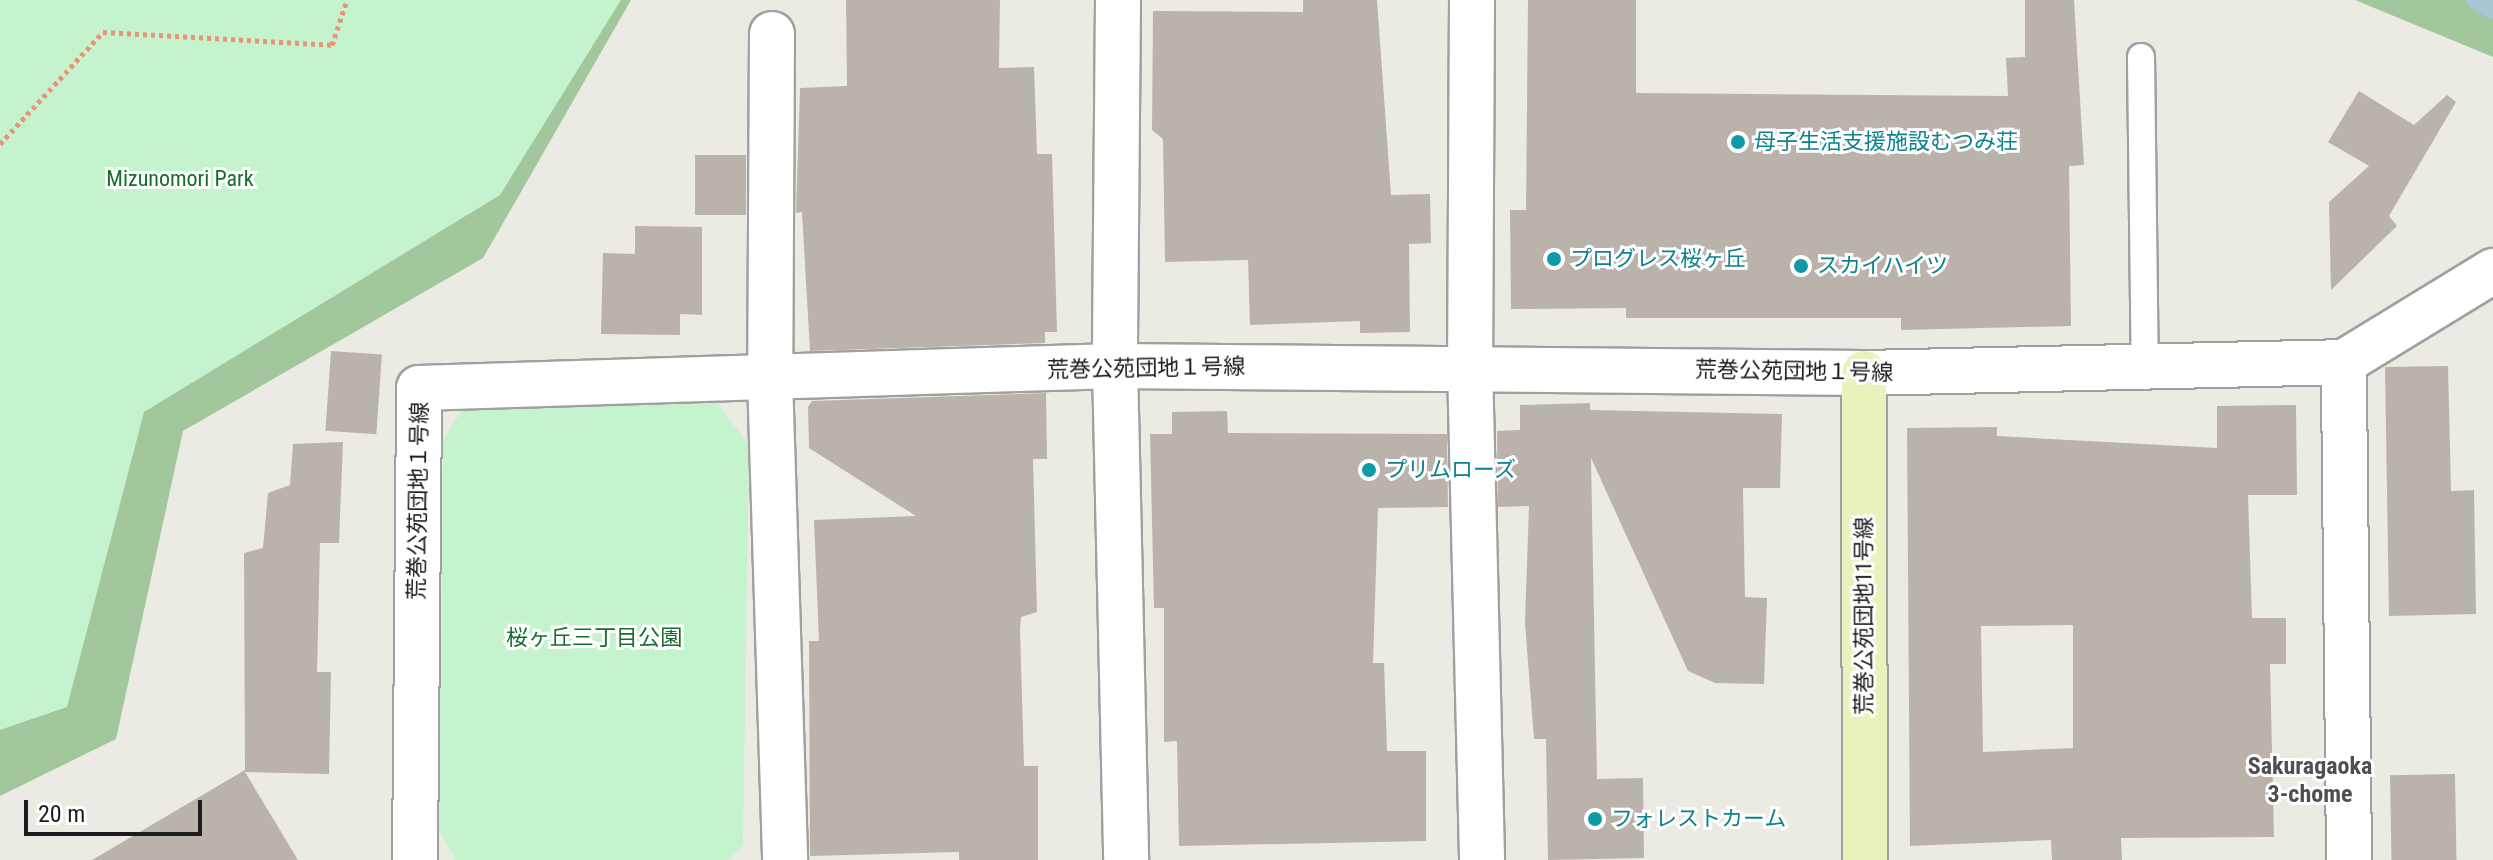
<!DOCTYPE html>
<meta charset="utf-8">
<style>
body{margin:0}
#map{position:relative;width:2493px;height:860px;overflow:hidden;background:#ecebe3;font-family:"Roboto Condensed","Noto Sans JP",sans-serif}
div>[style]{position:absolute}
.forest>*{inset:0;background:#a2c79c}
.park>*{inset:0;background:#c4f3ce}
.stream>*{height:18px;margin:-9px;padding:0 9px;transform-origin:9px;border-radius:9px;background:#a8c4d5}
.building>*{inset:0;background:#b9b3ac;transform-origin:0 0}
.path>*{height:5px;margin-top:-2.5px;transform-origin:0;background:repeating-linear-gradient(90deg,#ea9377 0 4px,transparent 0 8px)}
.roads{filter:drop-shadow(2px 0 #a0a0a0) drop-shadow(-2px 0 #a0a0a0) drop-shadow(0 2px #a0a0a0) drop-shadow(0 -2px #a0a0a0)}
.lane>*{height:26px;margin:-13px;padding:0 13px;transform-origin:13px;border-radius:13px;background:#fff}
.street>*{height:44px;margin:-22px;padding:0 22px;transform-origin:22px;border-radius:22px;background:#fff}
.secondary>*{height:44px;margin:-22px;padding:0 22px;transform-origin:22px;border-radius:22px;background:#e7f2bc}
.dots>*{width:22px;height:22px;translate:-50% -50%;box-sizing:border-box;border:4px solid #fff;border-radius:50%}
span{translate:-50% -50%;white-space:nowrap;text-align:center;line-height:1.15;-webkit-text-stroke:6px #fff;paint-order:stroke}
.culture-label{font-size:22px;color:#0d838f}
.left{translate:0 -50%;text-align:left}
.park-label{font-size:22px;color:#176d2b}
.street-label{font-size:22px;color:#1c1c1c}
.neighbourhood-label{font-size:24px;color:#4f4f4f;font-weight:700}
.scale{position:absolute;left:24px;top:800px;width:178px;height:36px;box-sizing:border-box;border:4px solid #1c1c1c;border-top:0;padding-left:10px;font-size:24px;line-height:28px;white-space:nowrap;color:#1c1c1c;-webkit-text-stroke:6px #fff;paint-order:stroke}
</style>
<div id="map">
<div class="forest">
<i style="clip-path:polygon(0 0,631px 0,483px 258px,183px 431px,116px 739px,0 796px)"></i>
<i style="clip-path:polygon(2355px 0,2493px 0,2493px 57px)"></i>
</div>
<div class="park">
<i style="clip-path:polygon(0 0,621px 0,500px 195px,144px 412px,67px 707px,0 730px)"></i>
<i style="clip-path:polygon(715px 400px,749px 445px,743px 845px,727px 860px,456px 860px,439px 831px,443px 440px,462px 410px)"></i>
</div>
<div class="stream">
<i style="left:2475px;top:0;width:21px;rotate:29deg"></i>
</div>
<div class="building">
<i style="clip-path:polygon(846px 0,1000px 0,999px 68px,1034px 67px,1037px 154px,1052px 154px,1057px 332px,1045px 332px,1045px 343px,810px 351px,802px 212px,796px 213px,800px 88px,847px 86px)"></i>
<i style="clip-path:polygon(1303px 0,1377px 0,1391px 195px,1430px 194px,1431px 243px,1409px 244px,1410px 332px,1360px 333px,1360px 321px,1250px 325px,1248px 260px,1165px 262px,1163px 139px,1152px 130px,1153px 11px,1303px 12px)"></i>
<i style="clip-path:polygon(1528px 0,1636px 0,1636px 93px,2008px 96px,2006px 58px,2025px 57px,2025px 0,2074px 0,2084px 165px,2069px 166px,2071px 326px,1901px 330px,1901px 318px,1626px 318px,1626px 308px,1511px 309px,1510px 210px,1526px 210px)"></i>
<i style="clip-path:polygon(2359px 91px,2414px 125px,2447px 95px,2456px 102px,2389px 216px,2397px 226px,2331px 290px,2329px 202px,2369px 166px,2328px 142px)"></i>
<i style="left:746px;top:155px;width:60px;height:51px;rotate:90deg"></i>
<i style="clip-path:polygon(635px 226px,702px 227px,702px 315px,680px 314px,680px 335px,601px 334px,603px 253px,635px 254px)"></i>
<i style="left:331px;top:351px;width:51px;height:80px;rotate:4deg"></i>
<i style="clip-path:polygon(2448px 366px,2451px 491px,2474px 490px,2476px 614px,2389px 616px,2385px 367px)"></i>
<i style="clip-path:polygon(1046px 393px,1047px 459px,1033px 459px,1037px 612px,1021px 617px,1020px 629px,1024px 766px,1038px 766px,1038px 860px,959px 860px,959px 852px,810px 856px,809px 641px,819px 641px,814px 520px,916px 516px,809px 448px,808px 407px,812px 401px)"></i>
<i style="clip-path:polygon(1590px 403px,1590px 410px,1782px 414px,1780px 488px,1743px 488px,1745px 597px,1767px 598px,1764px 684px,1715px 683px,1688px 671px,1591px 458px,1597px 779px,1643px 778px,1644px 858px,1548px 860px,1546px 739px,1534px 739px,1525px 623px,1529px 506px,1498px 507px,1497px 431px,1520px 430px,1520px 405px)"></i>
<i style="clip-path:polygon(evenodd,2296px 405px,2297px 495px,2248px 495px,2252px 618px,2286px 618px,2286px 664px,2270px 664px,2274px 837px,2121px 838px,2122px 860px,2052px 860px,2051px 840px,1910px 846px,1907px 428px,1997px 427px,1997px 436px,2217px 448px,2217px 406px,2296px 405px,2073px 625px,2073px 748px,1983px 752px,1981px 626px,2073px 625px)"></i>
<i style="clip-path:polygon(1227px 411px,1228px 433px,1447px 434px,1448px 507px,1378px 508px,1373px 663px,1384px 663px,1387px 751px,1426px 751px,1426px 841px,1179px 846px,1177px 741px,1164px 742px,1164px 608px,1154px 608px,1150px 434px,1172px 434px,1172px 412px)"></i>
<i style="clip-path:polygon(343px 442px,339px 543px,320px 543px,317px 672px,331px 672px,329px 774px,245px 772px,298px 860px,92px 860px,245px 770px,244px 553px,263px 548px,268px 493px,290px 485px,293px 444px)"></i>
<i style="left:2455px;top:774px;width:86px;height:65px;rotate:89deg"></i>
</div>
<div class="path">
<i style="left:0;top:144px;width:152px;rotate:-47.4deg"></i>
<i style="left:103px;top:32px;width:229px;rotate:3.2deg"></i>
<i style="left:332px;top:45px;width:47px;rotate:-71.6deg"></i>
</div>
<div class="roads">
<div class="lane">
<i style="left:2141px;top:57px;width:310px;rotate:89.3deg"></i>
</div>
<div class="street">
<i style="left:1118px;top:0;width:366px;rotate:90.5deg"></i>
<i style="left:1115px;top:366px;width:494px;rotate:88.7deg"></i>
<i style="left:1472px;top:0;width:366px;rotate:90.3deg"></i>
<i style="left:1470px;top:366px;width:494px;rotate:88.6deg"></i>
<i style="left:772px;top:34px;width:344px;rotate:90.3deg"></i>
<i style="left:770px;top:378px;width:482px;rotate:88.2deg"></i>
<i style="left:415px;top:860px;width:472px;rotate:-89.5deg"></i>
<i style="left:419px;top:388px;width:696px;rotate:-1.81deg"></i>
<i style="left:1115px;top:366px;width:749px;rotate:0.54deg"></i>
<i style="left:1864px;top:373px;width:480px;rotate:-1.3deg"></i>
<i style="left:2349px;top:860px;width:498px;rotate:-90.6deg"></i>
<i style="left:2344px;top:362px;width:175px;rotate:-31.4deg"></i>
</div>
<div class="secondary">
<i style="left:1864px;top:373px;width:487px;rotate:89.9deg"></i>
</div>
</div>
<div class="dots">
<i style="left:1738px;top:142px;background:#0f9aa8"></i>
<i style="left:1554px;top:259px;background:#0f9aa8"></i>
<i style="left:1801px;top:266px;background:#0f9aa8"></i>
<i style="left:1369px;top:470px;background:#0f9aa8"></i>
<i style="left:1595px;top:819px;background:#0f9aa8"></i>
</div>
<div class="culture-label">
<span class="left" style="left:1754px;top:142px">母子生活支援施設むつみ荘</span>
<span class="left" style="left:1570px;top:259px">プログレス桜ヶ丘</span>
<span class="left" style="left:1817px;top:266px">スカイハイツ</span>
<span class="left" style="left:1385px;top:470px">プリムローズ</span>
<span class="left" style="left:1611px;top:819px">フォレストカーム</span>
</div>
<div class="park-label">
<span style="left:180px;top:179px">Mizunomori Park</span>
<span style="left:594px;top:638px">桜ヶ丘三丁目公園</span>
</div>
<div class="street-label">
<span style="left:1146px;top:368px;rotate:-1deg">荒巻公苑団地１号線</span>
<span style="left:1794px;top:371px;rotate:1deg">荒巻公苑団地１号線</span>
<span style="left:418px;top:501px;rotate:-89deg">荒巻公苑団地１号線</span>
<span style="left:1864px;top:616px;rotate:-90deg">荒巻公苑団地11号線</span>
</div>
<div class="neighbourhood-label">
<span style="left:2310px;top:781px">Sakuragaoka<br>3-chome</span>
</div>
<div class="scale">20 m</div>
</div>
